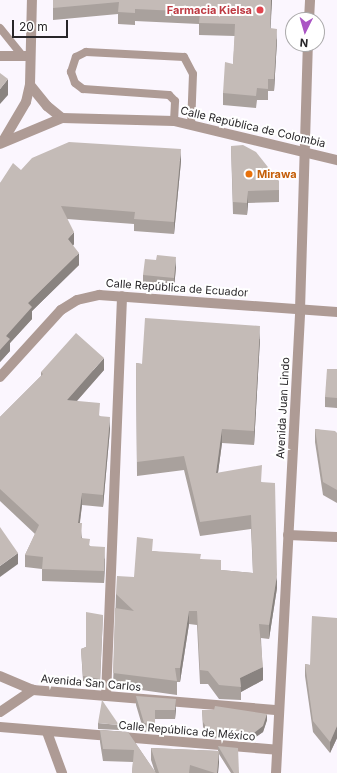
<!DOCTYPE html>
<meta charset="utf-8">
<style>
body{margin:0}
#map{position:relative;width:337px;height:773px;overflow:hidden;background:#fbf6fe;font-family:Inter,sans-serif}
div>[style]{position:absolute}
.service>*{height:8px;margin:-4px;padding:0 4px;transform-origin:4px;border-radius:4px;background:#ae9b95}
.minor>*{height:10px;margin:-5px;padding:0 5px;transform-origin:5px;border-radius:5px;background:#ae9b95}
.tertiary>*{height:10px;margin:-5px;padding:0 5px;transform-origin:5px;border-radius:5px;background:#ae9b95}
.wall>*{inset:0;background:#a9a19d}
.shaded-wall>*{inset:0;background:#898380}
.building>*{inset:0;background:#c4bbb7}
.dots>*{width:11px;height:11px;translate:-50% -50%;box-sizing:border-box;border:2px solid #fff;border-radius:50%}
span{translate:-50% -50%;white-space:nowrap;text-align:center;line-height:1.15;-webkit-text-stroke:4px #fff;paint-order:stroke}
.health-label{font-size:11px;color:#be3a42;font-weight:700}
.right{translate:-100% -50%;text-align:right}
.street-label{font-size:11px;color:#282629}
.food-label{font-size:11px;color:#c56008;font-weight:700}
.left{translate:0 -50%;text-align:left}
.north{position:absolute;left:285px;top:12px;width:40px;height:40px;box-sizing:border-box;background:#fff;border:1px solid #a9a8a9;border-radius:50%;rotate:185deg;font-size:11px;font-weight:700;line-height:16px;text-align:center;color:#282629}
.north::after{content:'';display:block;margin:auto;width:14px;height:18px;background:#aa55c4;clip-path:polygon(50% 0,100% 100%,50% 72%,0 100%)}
.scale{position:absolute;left:12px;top:20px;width:56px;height:18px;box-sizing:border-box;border:2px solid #282629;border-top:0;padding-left:5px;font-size:12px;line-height:14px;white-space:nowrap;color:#282629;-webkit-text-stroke:3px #fff;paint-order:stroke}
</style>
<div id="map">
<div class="service">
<i style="left:0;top:28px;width:35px;rotate:51deg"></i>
<i style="left:174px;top:121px;width:20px;rotate:-87deg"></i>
<i style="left:175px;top:101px;width:8px;rotate:-135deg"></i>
<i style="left:169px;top:95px;width:86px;rotate:-176deg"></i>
<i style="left:83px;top:89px;width:10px;rotate:-143deg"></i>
<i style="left:75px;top:83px;width:12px;rotate:-110deg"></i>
<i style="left:71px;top:72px;width:16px;rotate:-72deg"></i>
<i style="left:76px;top:57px;width:11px;rotate:-27deg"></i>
<i style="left:86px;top:52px;width:98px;rotate:2.9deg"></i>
<i style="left:184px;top:57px;width:19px;rotate:62deg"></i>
<i style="left:193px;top:74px;width:51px;rotate:92.2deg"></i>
</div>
<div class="minor">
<i style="left:0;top:56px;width:30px"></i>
<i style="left:30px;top:85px;width:27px;rotate:51deg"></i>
<i style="left:47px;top:106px;width:19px;rotate:39deg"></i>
<i style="left:3px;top:141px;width:45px;rotate:-59.5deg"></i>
<i style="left:26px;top:102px;width:17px;rotate:-77deg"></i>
<i style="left:30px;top:85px;width:85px;rotate:-88.7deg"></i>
<i style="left:0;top:144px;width:67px;rotate:-22.8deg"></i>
<i style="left:62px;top:118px;width:112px;rotate:1.5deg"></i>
<i style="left:174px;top:121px;width:168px;rotate:13.5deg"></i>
<i style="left:0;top:377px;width:91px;rotate:-47.7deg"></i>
<i style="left:61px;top:310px;width:19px;rotate:-32deg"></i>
<i style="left:77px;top:300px;width:23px;rotate:-13deg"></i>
<i style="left:99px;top:295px;width:239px;rotate:4.1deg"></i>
<i style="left:288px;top:535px;width:49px;rotate:2.3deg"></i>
<i style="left:0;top:676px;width:36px;rotate:23deg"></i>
<i style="left:33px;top:690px;width:246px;rotate:4.7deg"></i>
<i style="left:106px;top:696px;width:400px;rotate:-87.7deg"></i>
<i style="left:0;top:712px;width:40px;rotate:-34deg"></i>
<i style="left:0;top:727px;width:278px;rotate:4.7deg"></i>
<i style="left:47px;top:732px;width:44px;rotate:69.9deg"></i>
</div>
<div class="tertiary">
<i style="left:309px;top:20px;width:20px;rotate:-87deg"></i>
<i style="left:276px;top:773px;width:464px;rotate:-87deg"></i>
<i style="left:300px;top:310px;width:266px;rotate:-88.3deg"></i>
</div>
<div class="wall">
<i style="clip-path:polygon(53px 0,272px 0,270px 28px,277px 40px,274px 91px,268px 91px,268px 100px,257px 100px,256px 108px,223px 105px,223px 93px,233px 64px,235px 36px,199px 35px,199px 24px,135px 21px,135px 25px,118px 24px,118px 14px,53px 20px)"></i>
<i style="clip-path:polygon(231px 146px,279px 190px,279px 202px,248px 203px,247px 215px,233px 214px)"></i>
<i style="clip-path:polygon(181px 161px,174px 234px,134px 231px,134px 224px,67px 219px,74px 244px,73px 246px,79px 265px,32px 311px,32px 319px,10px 343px,10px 351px,0 362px,0 183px,21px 170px)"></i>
<i style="clip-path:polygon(176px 267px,174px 288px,143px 284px,143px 275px)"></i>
<i style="clip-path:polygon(260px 339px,254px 445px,222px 443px,218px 473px,262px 482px,277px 588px,269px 639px,261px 638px,263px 680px,241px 692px,241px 700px,219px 699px,208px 684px,200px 684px,197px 625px,189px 624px,180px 682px,177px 682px,177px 695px,113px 686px,116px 594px,134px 577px,153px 551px,201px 559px,221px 570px,253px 573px,251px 529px,200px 536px,184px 470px,137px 476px,136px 363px,142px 364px)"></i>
<i style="clip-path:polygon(337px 369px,337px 408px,325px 407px,325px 397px)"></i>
<i style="clip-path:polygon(104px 370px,77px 401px,100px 416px,110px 429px,103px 507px,82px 505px,80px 523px,82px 538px,90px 546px,105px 559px,104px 583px,42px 581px,42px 569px,25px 567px,25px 555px,35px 534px,0 501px,0 417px,41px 376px,41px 372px)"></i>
<i style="clip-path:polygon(315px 429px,337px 433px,337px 503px,323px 495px,315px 442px)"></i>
<i style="clip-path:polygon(103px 615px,100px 684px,83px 681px,81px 649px,86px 647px)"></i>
<i style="clip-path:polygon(337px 618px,337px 738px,330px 753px,313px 732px,305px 676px,305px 664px,310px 665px)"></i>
<i style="clip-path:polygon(136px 696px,176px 708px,175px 719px,155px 719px,155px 733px,144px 732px,136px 705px)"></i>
<i style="clip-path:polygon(202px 710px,267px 720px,263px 732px,250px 741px,210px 738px,203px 727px)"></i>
<i style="clip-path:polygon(98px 723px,119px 725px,119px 730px,98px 729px)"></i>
<i style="clip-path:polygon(100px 730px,128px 732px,155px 772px,151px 760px,151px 748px,218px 751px,218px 746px,239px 773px,231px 773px,219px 754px,218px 773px,132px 773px,133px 762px,103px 761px,100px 742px)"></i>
</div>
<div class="shaded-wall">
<i style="clip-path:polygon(271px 0,272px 0,270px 40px,270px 28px)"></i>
<i style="clip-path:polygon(277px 29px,277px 40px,274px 91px,274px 79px)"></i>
<i style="clip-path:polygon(8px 79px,8px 95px,0 104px,0 89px)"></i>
<i style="clip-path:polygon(181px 149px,181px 161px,174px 234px,174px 222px)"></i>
<i style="clip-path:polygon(248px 191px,248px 203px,247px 215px,247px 203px)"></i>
<i style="clip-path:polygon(74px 232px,74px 244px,68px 251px,68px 239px)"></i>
<i style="clip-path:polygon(79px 253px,79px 265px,32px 311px,32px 319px,10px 343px,10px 351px,0 362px,0 350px,6px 336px,28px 303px)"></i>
<i style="clip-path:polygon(176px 257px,176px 267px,174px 288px,174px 278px)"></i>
<i style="clip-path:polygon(260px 326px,260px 339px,254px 445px,254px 431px)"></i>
<i style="clip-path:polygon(104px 358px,104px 370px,67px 412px,67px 400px)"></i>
<i style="clip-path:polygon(110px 417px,110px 429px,103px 507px,103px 495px)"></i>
<i style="clip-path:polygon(222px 429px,222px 443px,216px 487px,216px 473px)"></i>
<i style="clip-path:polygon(82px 493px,82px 505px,78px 535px,78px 523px)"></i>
<i style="clip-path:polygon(105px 547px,105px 559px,104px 583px,104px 571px)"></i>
<i style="clip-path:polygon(18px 553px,18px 564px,0 577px,0 566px)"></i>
<i style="clip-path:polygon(277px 575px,277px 588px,269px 639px,269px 625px)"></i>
<i style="clip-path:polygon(189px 611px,189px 624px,180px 682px,180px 668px)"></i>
<i style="clip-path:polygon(263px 667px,263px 680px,241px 692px,240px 678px)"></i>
<i style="clip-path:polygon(176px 699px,176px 708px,175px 719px,175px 710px)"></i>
<i style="clip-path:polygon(267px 714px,267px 720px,263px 732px,250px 741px,250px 736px)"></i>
<i style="clip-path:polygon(337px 726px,337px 738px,330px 753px,330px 742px)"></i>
<i style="clip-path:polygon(219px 751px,219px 763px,218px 773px,217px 773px)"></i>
</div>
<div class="building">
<i style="clip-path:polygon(53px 0,271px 0,270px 28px,277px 29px,274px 79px,268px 79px,268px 89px,257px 88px,256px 96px,223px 93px,225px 62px,233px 64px,235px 24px,199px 23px,200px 12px,135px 9px,135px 13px,118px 12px,119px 2px,53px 8px)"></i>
<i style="clip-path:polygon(0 73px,8px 79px,0 89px)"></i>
<i style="clip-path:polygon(69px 142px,181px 149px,174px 222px,134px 219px,135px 212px,61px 206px,74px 232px,68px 239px,79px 253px,28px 303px,32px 307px,6px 336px,10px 339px,0 350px,0 183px,13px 163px,21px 170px,32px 158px)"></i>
<i style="clip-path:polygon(243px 145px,256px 152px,279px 181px,279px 190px,248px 191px,247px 203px,233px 202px,231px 146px)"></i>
<i style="clip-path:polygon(157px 255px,176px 257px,174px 278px,143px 275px,145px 259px,156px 260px)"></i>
<i style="clip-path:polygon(145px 318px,260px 326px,254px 431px,222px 429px,216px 473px,262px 465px,261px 482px,275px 483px,277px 575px,269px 625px,259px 624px,263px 667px,240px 678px,241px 687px,219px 685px,208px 671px,200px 670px,197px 611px,189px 611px,180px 668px,175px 668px,177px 681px,113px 673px,115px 608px,134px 611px,116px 594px,117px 576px,134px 577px,137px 537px,153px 539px,152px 551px,201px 554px,200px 559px,221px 560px,221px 570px,253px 573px,251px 515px,200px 522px,184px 456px,137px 462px,136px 363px,142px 364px)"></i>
<i style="clip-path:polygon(76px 333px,104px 358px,67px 400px,100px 403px,99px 416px,110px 417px,103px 495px,82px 493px,78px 523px,82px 523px,81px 538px,90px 539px,89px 546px,105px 547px,104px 571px,42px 569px,43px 557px,25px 555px,39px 525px,0 489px,0 417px,43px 374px,41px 372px)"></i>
<i style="clip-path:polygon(327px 369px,337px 369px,337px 398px,325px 397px)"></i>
<i style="clip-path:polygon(315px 429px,335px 431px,337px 433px,337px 490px,323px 482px)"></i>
<i style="clip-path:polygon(0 527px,18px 553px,0 566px)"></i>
<i style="clip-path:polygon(86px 612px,103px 615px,100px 679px,83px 676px,81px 649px,86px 647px)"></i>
<i style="clip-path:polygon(312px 616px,337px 618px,337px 726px,330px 742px,313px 721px,305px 664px,310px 665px)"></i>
<i style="clip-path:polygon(136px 696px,176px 699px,175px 710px,155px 710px,155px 724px,144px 723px)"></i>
<i style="clip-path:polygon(102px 700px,119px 725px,98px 723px)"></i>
<i style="clip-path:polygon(215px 706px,267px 714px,263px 726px,250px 736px,210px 733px,203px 722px,202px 710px,214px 710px)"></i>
<i style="clip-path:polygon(100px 730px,128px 732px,156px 773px,132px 773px,134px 750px,103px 749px)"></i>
<i style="clip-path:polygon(218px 746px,238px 748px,239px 773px,234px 773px)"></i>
<i style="clip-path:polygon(151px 748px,219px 751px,217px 773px,215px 773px,190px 765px,189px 773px,159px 773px)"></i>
</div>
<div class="dots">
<i style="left:260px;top:10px;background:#e0444e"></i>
<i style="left:249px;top:174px;background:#e8710a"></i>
</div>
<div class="health-label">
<span class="right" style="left:252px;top:10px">Farmacia Kielsa</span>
</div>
<div class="street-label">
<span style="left:253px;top:127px;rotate:13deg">Calle República de Colombia</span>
<span style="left:177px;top:288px;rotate:4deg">Calle República de Ecuador</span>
<span style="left:283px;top:408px;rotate:-87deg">Avenida Juan Lindo</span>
<span style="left:91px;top:683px;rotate:5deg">Avenida San Carlos</span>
<span style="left:187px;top:731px;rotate:5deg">Calle República de México</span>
</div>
<div class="food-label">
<span class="left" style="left:257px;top:174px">Mirawa</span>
</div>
<div class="north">N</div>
<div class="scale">20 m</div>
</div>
